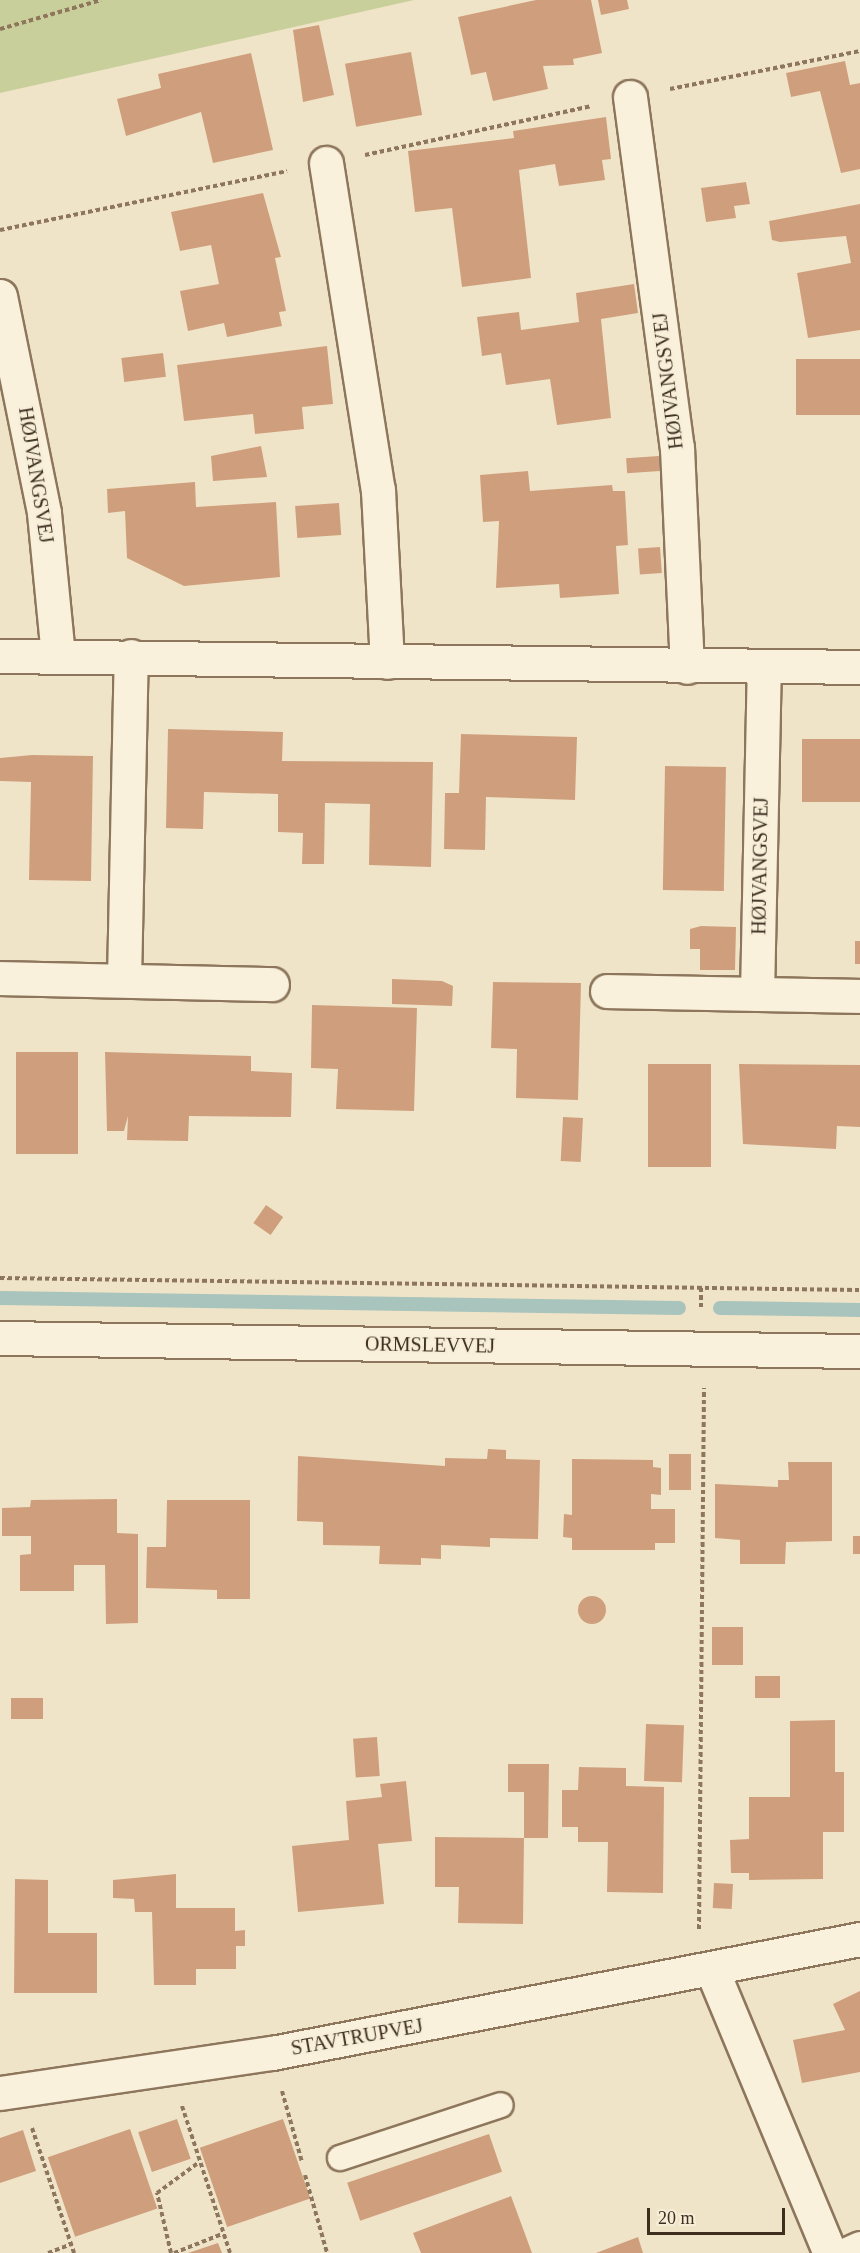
<!DOCTYPE html>
<meta charset="utf-8">
<style>
body{margin:0}
#map{position:relative;width:860px;height:2253px;overflow:hidden;background:#f0e4c8;font-family:Georgia,serif}
div>[style]{position:absolute}
.green>*{inset:0;background:#c9cf9b}
.stream>*{height:14px;margin:-7px;padding:0 7px;transform-origin:7px;border-radius:7px;background:#a9c4bc}
.building>*{inset:0;background:#cf9f7d;transform-origin:0 0}
.round{border-radius:50%}
.path>*{height:4px;margin-top:-2px;transform-origin:0;background:repeating-linear-gradient(90deg,#8d765c 0 4.5px,transparent 0 7.5px)}
.roads{filter:drop-shadow(2px 0 #8d765c) drop-shadow(-2px 0 #8d765c) drop-shadow(0 2px #8d765c) drop-shadow(0 -2px #8d765c)}
.lane>*{height:24px;margin:-12px;padding:0 12px;transform-origin:12px;border-radius:12px;background:#faf1dc}
.street>*{height:33px;margin:-16.5px;padding:0 16.5px;transform-origin:16.5px;border-radius:16.5px;background:#faf1dc}
.secondary>*{height:33px;margin:-16.5px;padding:0 16.5px;transform-origin:16.5px;border-radius:16.5px;background:#faf1dc}
span{translate:-50% -50%;white-space:nowrap;text-align:center;line-height:1.15;-webkit-text-stroke:4.5px #f7eed8;paint-order:stroke}
.street-label{font-size:20px;color:#3d2e20}
.scale{position:absolute;left:647px;top:2208px;width:138px;height:27px;box-sizing:border-box;border:3px solid #3d2e20;border-top:0;padding-left:8px;font-size:18px;line-height:21px;white-space:nowrap;color:#3d2e20;-webkit-text-stroke:4px #f7eed8;paint-order:stroke}
</style>
<div id="map">
<div class="green">
<i style="clip-path:polygon(0 0,414px 0,0 93px)"></i>
</div>
<div class="stream">
<i style="left:0;top:1298px;width:679px;rotate:0.84deg"></i>
<i style="left:720px;top:1308px;width:140px;rotate:0.8deg"></i>
</div>
<div class="building">
<i style="clip-path:polygon(536px 0,591px 0,602px 53px,573px 59px,574px 65px,543px 66px,548px 89px,493px 101px,486px 72px,471px 75px,458px 17px)"></i>
<i style="clip-path:polygon(598px 0,627px 0,629px 9px,601px 15px)"></i>
<i style="clip-path:polygon(319px 25px,334px 95px,303px 102px,293px 30px)"></i>
<i style="left:411px;top:52px;width:64px;height:67px;rotate:80deg"></i>
<i style="clip-path:polygon(251px 53px,273px 150px,213px 163px,201px 112px,126px 136px,117px 99px,161px 88px,158px 74px)"></i>
<i style="clip-path:polygon(845px 61px,850px 85px,860px 83px,860px 169px,841px 173px,820px 91px,791px 97px,786px 73px)"></i>
<i style="clip-path:polygon(606px 117px,611px 159px,602px 160px,605px 180px,559px 186px,555px 164px,519px 170px,531px 278px,462px 287px,452px 208px,415px 212px,408px 151px,514px 138px,513px 131px)"></i>
<i style="clip-path:polygon(746px 182px,750px 204px,734px 206px,736px 218px,706px 222px,701px 188px)"></i>
<i style="clip-path:polygon(263px 193px,281px 257px,275px 258px,286px 311px,279px 312px,282px 326px,227px 337px,224px 323px,188px 331px,180px 291px,219px 284px,211px 245px,180px 251px,171px 212px)"></i>
<i style="clip-path:polygon(860px 204px,860px 330px,808px 338px,797px 273px,851px 263px,846px 236px,780px 242px,772px 240px,769px 221px)"></i>
<i style="clip-path:polygon(634px 284px,638px 313px,601px 319px,611px 418px,557px 425px,550px 379px,506px 385px,501px 353px,482px 356px,477px 317px,519px 312px,521px 330px,579px 322px,576px 293px)"></i>
<i style="clip-path:polygon(327px 346px,333px 404px,302px 407px,304px 429px,255px 434px,253px 414px,184px 421px,177px 365px)"></i>
<i style="left:163px;top:353px;width:24px;height:42px;rotate:83deg"></i>
<i style="left:860px;top:359px;width:56px;height:64px;rotate:90deg"></i>
<i style="clip-path:polygon(261px 446px,267px 477px,213px 481px,211px 456px)"></i>
<i style="left:659px;top:456px;width:15px;height:33px;rotate:86deg"></i>
<i style="clip-path:polygon(528px 471px,530px 491px,612px 485px,613px 491px,625px 491px,628px 545px,616px 546px,619px 594px,560px 598px,559px 584px,496px 588px,499px 521px,483px 522px,480px 475px)"></i>
<i style="clip-path:polygon(195px 482px,196px 507px,276px 502px,280px 577px,184px 586px,127px 558px,125px 511px,108px 513px,107px 489px)"></i>
<i style="left:339px;top:503px;width:32px;height:44px;rotate:86deg"></i>
<i style="left:660px;top:547px;width:26px;height:22px;rotate:86deg"></i>
<i style="clip-path:polygon(168px 729px,283px 732px,282px 761px,433px 762px,431px 867px,369px 865px,370px 804px,325px 803px,324px 864px,302px 864px,303px 833px,278px 832px,278px 794px,204px 792px,203px 829px,166px 828px)"></i>
<i style="clip-path:polygon(461px 734px,577px 737px,575px 800px,486px 797px,485px 850px,444px 849px,445px 793px,459px 793px)"></i>
<i style="left:802px;top:739px;width:58px;height:63px"></i>
<i style="clip-path:polygon(32px 755px,93px 756px,91px 881px,29px 880px,31px 782px,0 781px,0 758px)"></i>
<i style="left:665px;top:766px;width:61px;height:124px;rotate:1deg"></i>
<i style="clip-path:polygon(701px 926px,736px 927px,735px 970px,700px 970px,700px 949px,690px 949px,690px 929px)"></i>
<i style="left:855px;top:941px;width:5px;height:23px"></i>
<i style="clip-path:polygon(392px 979px,442px 981px,453px 986px,452px 1006px,392px 1004px)"></i>
<i style="clip-path:polygon(493px 982px,581px 983px,578px 1100px,516px 1098px,517px 1049px,491px 1048px)"></i>
<i style="clip-path:polygon(312px 1005px,417px 1008px,414px 1111px,336px 1109px,338px 1069px,311px 1068px)"></i>
<i style="left:16px;top:1052px;width:62px;height:102px"></i>
<i style="clip-path:polygon(105px 1052px,251px 1056px,251px 1071px,292px 1073px,291px 1117px,189px 1116px,188px 1141px,127px 1140px,128px 1116px,124px 1131px,107px 1131px)"></i>
<i style="left:648px;top:1064px;width:63px;height:103px"></i>
<i style="clip-path:polygon(739px 1064px,860px 1065px,860px 1127px,837px 1126px,836px 1149px,743px 1144px)"></i>
<i style="left:563px;top:1117px;width:20px;height:44px;rotate:3deg"></i>
<i style="left:266px;top:1205px;width:21px;height:22px;rotate:35deg"></i>
<i style="clip-path:polygon(488px 1449px,506px 1450px,506px 1459px,540px 1460px,538px 1539px,490px 1538px,490px 1547px,441px 1545px,441px 1559px,421px 1558px,421px 1565px,379px 1564px,380px 1546px,323px 1545px,323px 1522px,297px 1521px,298px 1456px,445px 1466px,445px 1458px,487px 1459px)"></i>
<i style="left:669px;top:1454px;width:22px;height:36px"></i>
<i style="clip-path:polygon(572px 1459px,653px 1460px,653px 1467px,661px 1468px,661px 1495px,651px 1494px,651px 1509px,675px 1509px,675px 1543px,655px 1543px,655px 1550px,572px 1550px,572px 1538px,563px 1537px,564px 1514px,572px 1515px)"></i>
<i style="clip-path:polygon(788px 1462px,832px 1462px,832px 1541px,786px 1542px,785px 1564px,740px 1564px,740px 1540px,715px 1538px,715px 1484px,778px 1487px,778px 1480px,789px 1480px)"></i>
<i style="clip-path:polygon(117px 1499px,117px 1533px,138px 1534px,138px 1623px,106px 1624px,105px 1565px,74px 1565px,74px 1591px,20px 1591px,20px 1555px,31px 1554px,31px 1536px,2px 1536px,2px 1508px,30px 1507px,31px 1500px)"></i>
<i style="clip-path:polygon(167px 1500px,250px 1500px,250px 1599px,217px 1599px,217px 1590px,146px 1588px,147px 1547px,166px 1547px)"></i>
<i style="left:853px;top:1536px;width:7px;height:18px"></i>
<i class="round" style="left:578px;top:1596px;width:28px;height:28px"></i>
<i style="left:712px;top:1627px;width:31px;height:38px"></i>
<i style="left:755px;top:1676px;width:25px;height:22px"></i>
<i style="left:43px;top:1698px;width:21px;height:32px;rotate:90deg"></i>
<i style="clip-path:polygon(835px 1720px,835px 1772px,844px 1772px,844px 1832px,823px 1832px,823px 1879px,749px 1880px,749px 1873px,731px 1873px,730px 1840px,749px 1839px,749px 1797px,790px 1797px,790px 1721px)"></i>
<i style="left:646px;top:1724px;width:38px;height:57px;rotate:2deg"></i>
<i style="left:377px;top:1737px;width:39px;height:24px;rotate:86deg"></i>
<i style="clip-path:polygon(508px 1764px,549px 1764px,548px 1838px,524px 1838px,524px 1792px,508px 1792px)"></i>
<i style="clip-path:polygon(579px 1767px,626px 1768px,626px 1786px,664px 1787px,663px 1893px,607px 1892px,608px 1842px,578px 1842px,578px 1827px,562px 1827px,562px 1790px,578px 1790px)"></i>
<i style="clip-path:polygon(406px 1781px,412px 1841px,378px 1844px,384px 1904px,298px 1912px,292px 1846px,349px 1840px,346px 1801px,382px 1797px,380px 1784px)"></i>
<i style="clip-path:polygon(435px 1837px,524px 1838px,523px 1924px,458px 1923px,459px 1887px,435px 1887px)"></i>
<i style="clip-path:polygon(176px 1874px,176px 1908px,235px 1908px,235px 1931px,245px 1930px,245px 1946px,236px 1946px,236px 1969px,196px 1969px,196px 1985px,154px 1985px,152px 1912px,135px 1912px,134px 1899px,113px 1898px,113px 1880px)"></i>
<i style="clip-path:polygon(15px 1879px,48px 1880px,48px 1933px,97px 1933px,97px 1993px,14px 1993px)"></i>
<i style="left:714px;top:1883px;width:19px;height:25px;rotate:3deg"></i>
<i style="clip-path:polygon(860px 1991px,860px 2072px,802px 2083px,793px 2040px,845px 2030px,833px 2004px)"></i>
<i style="left:177px;top:2119px;width:42px;height:41px;rotate:71deg"></i>
<i style="left:283px;top:2119px;width:84px;height:88px;rotate:71deg"></i>
<i style="left:130px;top:2129px;width:84px;height:87px;rotate:71deg"></i>
<i style="clip-path:polygon(23px 2130px,36px 2171px,0 2183px,0 2138px)"></i>
<i style="left:489px;top:2134px;width:40px;height:150px;rotate:71deg"></i>
<i style="clip-path:polygon(511px 2196px,532px 2253px,421px 2253px,413px 2233px)"></i>
<i style="clip-path:polygon(638px 2237px,643px 2253px,596px 2253px)"></i>
<i style="clip-path:polygon(218px 2243px,222px 2253px,188px 2253px)"></i>
</div>
<div class="path">
<i style="left:0;top:29px;width:105px;rotate:-16deg"></i>
<i style="left:670px;top:89px;width:194px;rotate:-11.3deg"></i>
<i style="left:365px;top:155px;width:232px;rotate:-12.2deg"></i>
<i style="left:0;top:230px;width:293px;rotate:-11.6deg"></i>
<i style="left:0;top:1278px;width:860px;rotate:0.8deg"></i>
<i style="left:701px;top:1288px;width:20px;rotate:90deg"></i>
<i style="left:699px;top:1929px;width:541px;rotate:-89.47deg"></i>
<i style="left:282px;top:2091px;width:74px;rotate:74.3deg"></i>
<i style="left:182px;top:2106px;width:155px;rotate:71.9deg"></i>
<i style="left:32px;top:2128px;width:132px;rotate:71.4deg"></i>
<i style="left:305px;top:2175px;width:81px;rotate:74.2deg"></i>
<i style="left:48px;top:2253px;width:25px;rotate:-21deg"></i>
<i style="left:171px;top:2253px;width:62px;rotate:-103.1deg"></i>
<i style="left:157px;top:2193px;width:51px;rotate:-36.2deg"></i>
<i style="left:174px;top:2253px;width:52px;rotate:-21.6deg"></i>
</div>
<div class="roads">
<div class="lane">
<i style="left:340px;top:2158px;width:169px;rotate:-18.2deg"></i>
</div>
<div class="street">
<i style="left:630px;top:97px;width:354px;rotate:82.4deg"></i>
<i style="left:677px;top:448px;width:219px;rotate:87.4deg"></i>
<i style="left:326px;top:163px;width:331px;rotate:81deg"></i>
<i style="left:378px;top:490px;width:172px;rotate:87deg"></i>
<i style="left:0;top:296px;width:221px;rotate:78.5deg"></i>
<i style="left:44px;top:513px;width:144px;rotate:84.4deg"></i>
<i style="left:0;top:656px;width:860px;rotate:0.73deg"></i>
<i style="left:0;top:978px;width:272px;rotate:1.3deg"></i>
<i style="left:124px;top:980px;width:324px;rotate:-88.8deg"></i>
<i style="left:607px;top:991px;width:253px;rotate:1.1deg"></i>
<i style="left:757px;top:994px;width:328px;rotate:-88.8deg"></i>
<i style="left:712px;top:1970px;width:307px;rotate:67.4deg"></i>
<i style="left:0;top:2093px;width:275px;rotate:-8.4deg"></i>
<i style="left:272px;top:2053px;width:599px;rotate:-10.97deg"></i>
<i style="left:849px;top:2253px;width:12px;rotate:-24deg"></i>
</div>
<div class="secondary">
<i style="left:0;top:1338px;width:860px;rotate:0.87deg"></i>
</div>
</div>
<div class="street-label">
<span style="left:668px;top:381px;rotate:-97deg">HØJVANGSVEJ</span>
<span style="left:36px;top:475px;rotate:81deg">HØJVANGSVEJ</span>
<span style="left:760px;top:866px;rotate:-89deg">HØJVANGSVEJ</span>
<span style="left:430px;top:1345px;rotate:1deg">ORMSLEVVEJ</span>
<span style="left:357px;top:2037px;rotate:-10deg">STAVTRUPVEJ</span>
</div>
<div class="scale">20 m</div>
</div>
